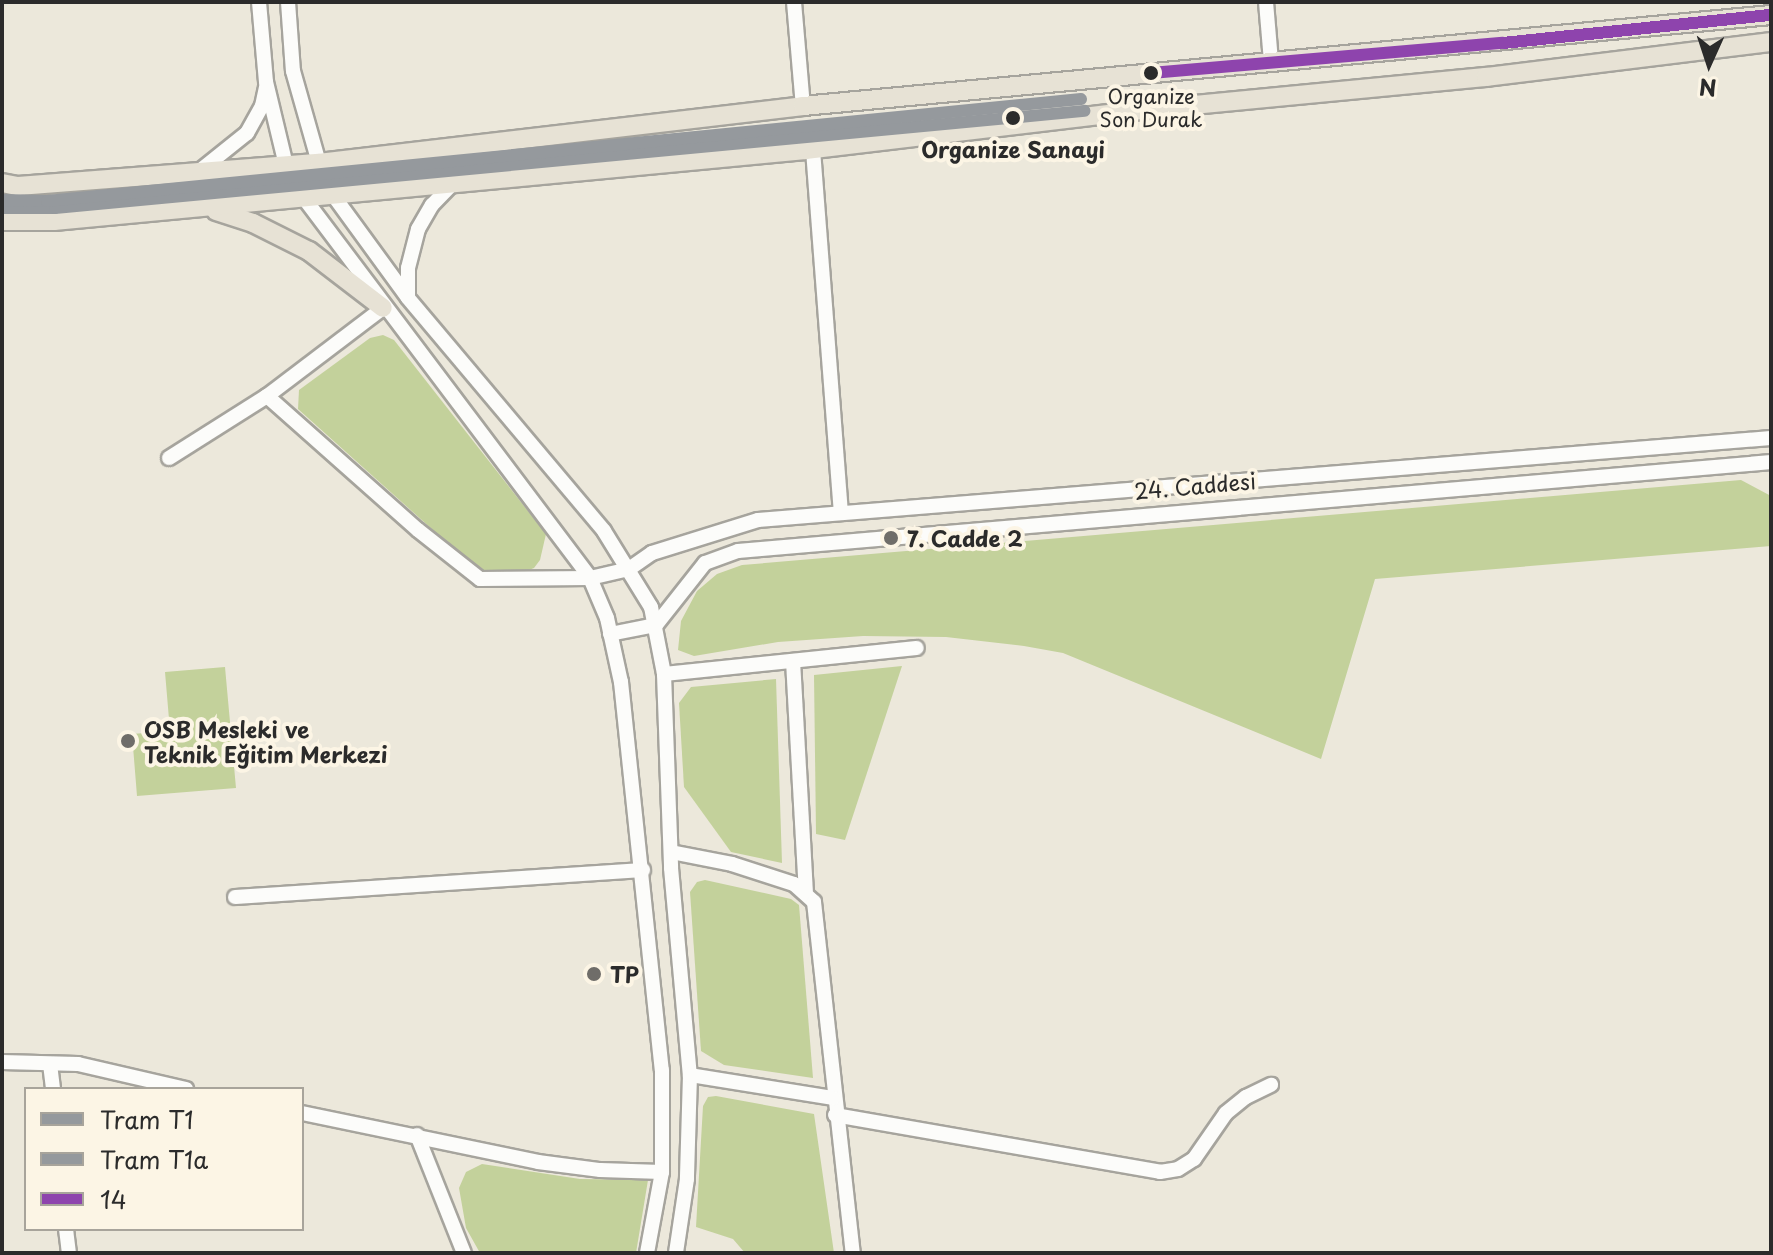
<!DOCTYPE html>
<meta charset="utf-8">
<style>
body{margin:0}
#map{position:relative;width:1773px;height:1255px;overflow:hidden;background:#ece8db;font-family:"Playpen Sans",sans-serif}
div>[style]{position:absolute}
.green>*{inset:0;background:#c3d19b}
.roads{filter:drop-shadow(2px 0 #a6a49d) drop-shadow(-2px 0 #a6a49d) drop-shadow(0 2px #a6a49d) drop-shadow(0 -2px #a6a49d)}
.minor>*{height:14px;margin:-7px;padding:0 7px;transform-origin:7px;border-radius:7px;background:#fcfcfa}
.major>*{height:18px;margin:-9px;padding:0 9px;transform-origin:9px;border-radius:9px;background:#e7e2d5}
.bus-1>*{height:12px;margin:-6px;padding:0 6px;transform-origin:6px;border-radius:6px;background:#8e44ad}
.tram-1>*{height:12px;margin:-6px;padding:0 6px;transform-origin:6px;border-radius:6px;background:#95999d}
.tram-2>*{height:12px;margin:-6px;padding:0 6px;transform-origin:6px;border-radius:6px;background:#95999d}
.dots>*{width:22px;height:22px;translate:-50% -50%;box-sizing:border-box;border:4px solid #fcf5e5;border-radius:50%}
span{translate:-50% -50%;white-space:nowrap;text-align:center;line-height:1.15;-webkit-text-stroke:8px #fcf5e5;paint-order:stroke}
.bus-label{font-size:20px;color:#2b2b2b}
.stop-label{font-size:22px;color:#2b2b2b;font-weight:700}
.street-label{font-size:22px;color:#2b2b2b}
.poi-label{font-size:22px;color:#2b2b2b;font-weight:700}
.left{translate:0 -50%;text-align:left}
.frame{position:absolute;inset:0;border:4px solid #2b2b2b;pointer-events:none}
.legend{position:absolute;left:24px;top:1087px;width:280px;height:144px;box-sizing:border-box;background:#fcf5e5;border:2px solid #a8a49b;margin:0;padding:10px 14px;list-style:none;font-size:24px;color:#2b2b2b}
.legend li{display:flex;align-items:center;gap:16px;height:40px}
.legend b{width:40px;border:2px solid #a8a49b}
.north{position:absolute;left:1669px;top:24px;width:80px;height:80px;-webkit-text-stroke:6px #fcf5e5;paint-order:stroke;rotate:183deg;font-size:22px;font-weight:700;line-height:32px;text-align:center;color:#2b2b2b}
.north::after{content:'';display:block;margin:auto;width:28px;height:36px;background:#2b2b2b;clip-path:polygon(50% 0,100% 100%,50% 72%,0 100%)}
</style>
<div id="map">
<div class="green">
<i style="clip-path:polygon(383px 335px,394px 340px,546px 534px,540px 560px,534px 568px,524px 572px,485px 571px,472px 565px,298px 409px,299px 390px,370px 338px)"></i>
<i style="clip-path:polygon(1741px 480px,1771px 496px,1771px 546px,1375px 579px,1321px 759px,1063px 653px,1024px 646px,946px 637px,863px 636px,778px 642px,694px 656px,678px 650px,681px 621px,697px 591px,717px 574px,742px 565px)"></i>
<i style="clip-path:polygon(902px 666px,845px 840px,816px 834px,814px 675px)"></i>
<i style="clip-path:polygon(225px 667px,236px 788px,137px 796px,132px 734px,170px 731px,165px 672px)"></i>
<i style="clip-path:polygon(776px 679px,782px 863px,731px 852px,684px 787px,679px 703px,691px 687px)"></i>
<i style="clip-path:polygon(705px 880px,791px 899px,799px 905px,813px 1078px,724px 1065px,701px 1051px,690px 892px,697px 882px)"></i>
<i style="clip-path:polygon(716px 1096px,814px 1114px,834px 1253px,745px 1253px,733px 1239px,696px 1227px,703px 1106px,708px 1097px)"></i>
<i style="clip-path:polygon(482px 1164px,580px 1179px,648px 1180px,636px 1253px,480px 1253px,466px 1228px,459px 1188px,466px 1172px)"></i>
</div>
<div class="roads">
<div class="minor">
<i style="left:259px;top:2px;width:80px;rotate:85deg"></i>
<i style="left:266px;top:82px;width:85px;rotate:76.5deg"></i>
<i style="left:286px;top:165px;width:38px;rotate:61deg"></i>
<i style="left:304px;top:198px;width:476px;rotate:53deg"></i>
<i style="left:590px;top:578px;width:43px;rotate:67deg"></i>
<i style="left:607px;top:618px;width:66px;rotate:77.7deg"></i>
<i style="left:621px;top:682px;width:390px;rotate:84deg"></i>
<i style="left:662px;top:1070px;width:102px;rotate:90deg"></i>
<i style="left:662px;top:1172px;width:82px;rotate:100.5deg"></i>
<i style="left:288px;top:2px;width:69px;rotate:85.9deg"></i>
<i style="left:293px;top:71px;width:96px;rotate:74.2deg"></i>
<i style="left:319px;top:163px;width:35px;rotate:66deg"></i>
<i style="left:333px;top:195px;width:127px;rotate:53.9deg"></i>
<i style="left:408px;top:298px;width:304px;rotate:49.9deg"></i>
<i style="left:604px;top:531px;width:89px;rotate:58.3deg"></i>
<i style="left:651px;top:607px;width:68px;rotate:79deg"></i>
<i style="left:664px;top:674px;width:194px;rotate:87.9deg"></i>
<i style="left:671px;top:868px;width:208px;rotate:84.8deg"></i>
<i style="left:690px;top:1075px;width:104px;rotate:91.7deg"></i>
<i style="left:687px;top:1179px;width:75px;rotate:98.5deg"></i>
<i style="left:794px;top:2px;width:104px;rotate:85.1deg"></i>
<i style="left:1266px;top:2px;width:59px;rotate:85.2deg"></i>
<i style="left:813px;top:150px;width:364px;rotate:85.6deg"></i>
<i style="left:197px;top:173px;width:64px;rotate:-38.7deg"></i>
<i style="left:247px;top:133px;width:31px;rotate:-61deg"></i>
<i style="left:262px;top:106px;width:19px;rotate:-78deg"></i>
<i style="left:408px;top:297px;width:29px;rotate:-90deg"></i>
<i style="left:408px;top:268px;width:40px;rotate:-75.6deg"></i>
<i style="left:418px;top:229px;width:28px;rotate:-60deg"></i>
<i style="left:432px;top:205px;width:29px;rotate:-46deg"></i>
<i style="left:267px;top:396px;width:202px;rotate:41.6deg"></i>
<i style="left:418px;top:530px;width:79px;rotate:38.3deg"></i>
<i style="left:480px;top:579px;width:110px;rotate:-0.5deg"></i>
<i style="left:590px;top:578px;width:40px;rotate:-13deg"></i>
<i style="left:629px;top:569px;width:28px;rotate:-35deg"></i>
<i style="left:652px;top:553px;width:111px;rotate:-17.3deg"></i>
<i style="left:758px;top:520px;width:1016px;rotate:-4.63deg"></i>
<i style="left:169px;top:458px;width:116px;rotate:-32.3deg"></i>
<i style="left:267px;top:396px;width:146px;rotate:-37.2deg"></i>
<i style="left:610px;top:634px;width:47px;rotate:-11.1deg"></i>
<i style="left:656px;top:625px;width:79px;rotate:-51.7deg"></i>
<i style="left:705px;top:563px;width:35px;rotate:-20deg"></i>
<i style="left:738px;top:551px;width:1037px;rotate:-4.92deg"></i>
<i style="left:793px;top:661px;width:230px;rotate:86.8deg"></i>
<i style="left:664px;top:674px;width:254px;rotate:-5.9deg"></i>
<i style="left:671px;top:852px;width:62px;rotate:11.1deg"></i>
<i style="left:732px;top:864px;width:65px;rotate:17.9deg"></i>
<i style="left:794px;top:884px;width:27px;rotate:42deg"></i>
<i style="left:814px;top:902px;width:353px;rotate:83.7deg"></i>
<i style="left:235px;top:897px;width:409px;rotate:-3.8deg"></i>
<i style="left:2px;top:1062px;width:76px;rotate:1.5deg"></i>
<i style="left:78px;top:1064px;width:111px;rotate:13deg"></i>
<i style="left:50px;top:1064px;width:25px;rotate:83deg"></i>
<i style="left:690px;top:1075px;width:145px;rotate:9.1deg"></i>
<i style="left:302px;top:1113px;width:241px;rotate:11.7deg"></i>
<i style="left:538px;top:1162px;width:63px;rotate:7.4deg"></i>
<i style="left:600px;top:1170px;width:62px;rotate:1.8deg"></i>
<i style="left:835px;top:1115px;width:330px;rotate:9.9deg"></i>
<i style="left:1160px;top:1172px;width:18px;rotate:-9deg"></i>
<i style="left:1178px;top:1169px;width:19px;rotate:-32deg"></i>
<i style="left:1194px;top:1159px;width:56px;rotate:-55.2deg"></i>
<i style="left:1226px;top:1113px;width:26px;rotate:-39deg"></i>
<i style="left:1246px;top:1097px;width:28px;rotate:-26deg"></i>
<i style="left:417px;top:1135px;width:127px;rotate:68.3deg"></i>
<i style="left:66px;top:1229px;width:24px;rotate:83deg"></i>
</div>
<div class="major">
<i style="left:2px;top:183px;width:16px;rotate:11deg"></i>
<i style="left:18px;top:186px;width:302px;rotate:-4.4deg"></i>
<i style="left:319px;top:163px;width:487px;rotate:-6.7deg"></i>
<i style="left:803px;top:106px;width:972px;rotate:-5.37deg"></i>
<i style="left:216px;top:211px;width:39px;rotate:18deg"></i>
<i style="left:253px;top:223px;width:63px;rotate:26.6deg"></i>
<i style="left:309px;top:251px;width:93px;rotate:37.6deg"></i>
<i style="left:2px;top:221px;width:52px"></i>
<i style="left:54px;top:221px;width:755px;rotate:-5.39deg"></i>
<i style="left:806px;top:150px;width:348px;rotate:-6.8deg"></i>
<i style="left:1152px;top:109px;width:336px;rotate:-5.5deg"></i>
<i style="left:1486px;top:77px;width:287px;rotate:-7deg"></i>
</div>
</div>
<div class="bus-1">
<i style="left:1151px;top:73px;width:353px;rotate:-4.9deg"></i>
<i style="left:1503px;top:43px;width:269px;rotate:-6deg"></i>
</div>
<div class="tram-1">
<i style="left:2px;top:208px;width:53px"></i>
<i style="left:55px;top:208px;width:1034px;rotate:-5.39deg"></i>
</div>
<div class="tram-2">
<i style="left:2px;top:200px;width:45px;rotate:1.3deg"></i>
<i style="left:47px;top:201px;width:1039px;rotate:-5.63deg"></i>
</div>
<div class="dots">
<i style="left:1151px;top:73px;background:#2b2b2b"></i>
<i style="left:1013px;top:118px;background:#2b2b2b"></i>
<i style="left:891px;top:538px;background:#6f6d69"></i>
<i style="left:128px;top:741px;background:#6f6d69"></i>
<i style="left:594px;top:974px;background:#6f6d69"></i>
</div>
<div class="bus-label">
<span style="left:1151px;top:108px">Organize<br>Son Durak</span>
</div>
<div class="stop-label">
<span style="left:1013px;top:149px">Organize Sanayi</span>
</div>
<div class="street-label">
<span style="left:1195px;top:485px;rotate:-5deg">24. Caddesi</span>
</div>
<div class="poi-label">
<span class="left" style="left:907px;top:538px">7. Cadde 2</span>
<span class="left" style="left:144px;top:741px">OSB Mesleki ve<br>Teknik Eğitim Merkezi</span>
<span class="left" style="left:610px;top:974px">TP</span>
</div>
<div class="frame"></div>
<ul class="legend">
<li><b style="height:10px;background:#95999d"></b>Tram T1</li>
<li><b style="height:10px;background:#95999d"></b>Tram T1a</li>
<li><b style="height:10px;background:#8e44ad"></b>14</li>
</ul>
<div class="north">N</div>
</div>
